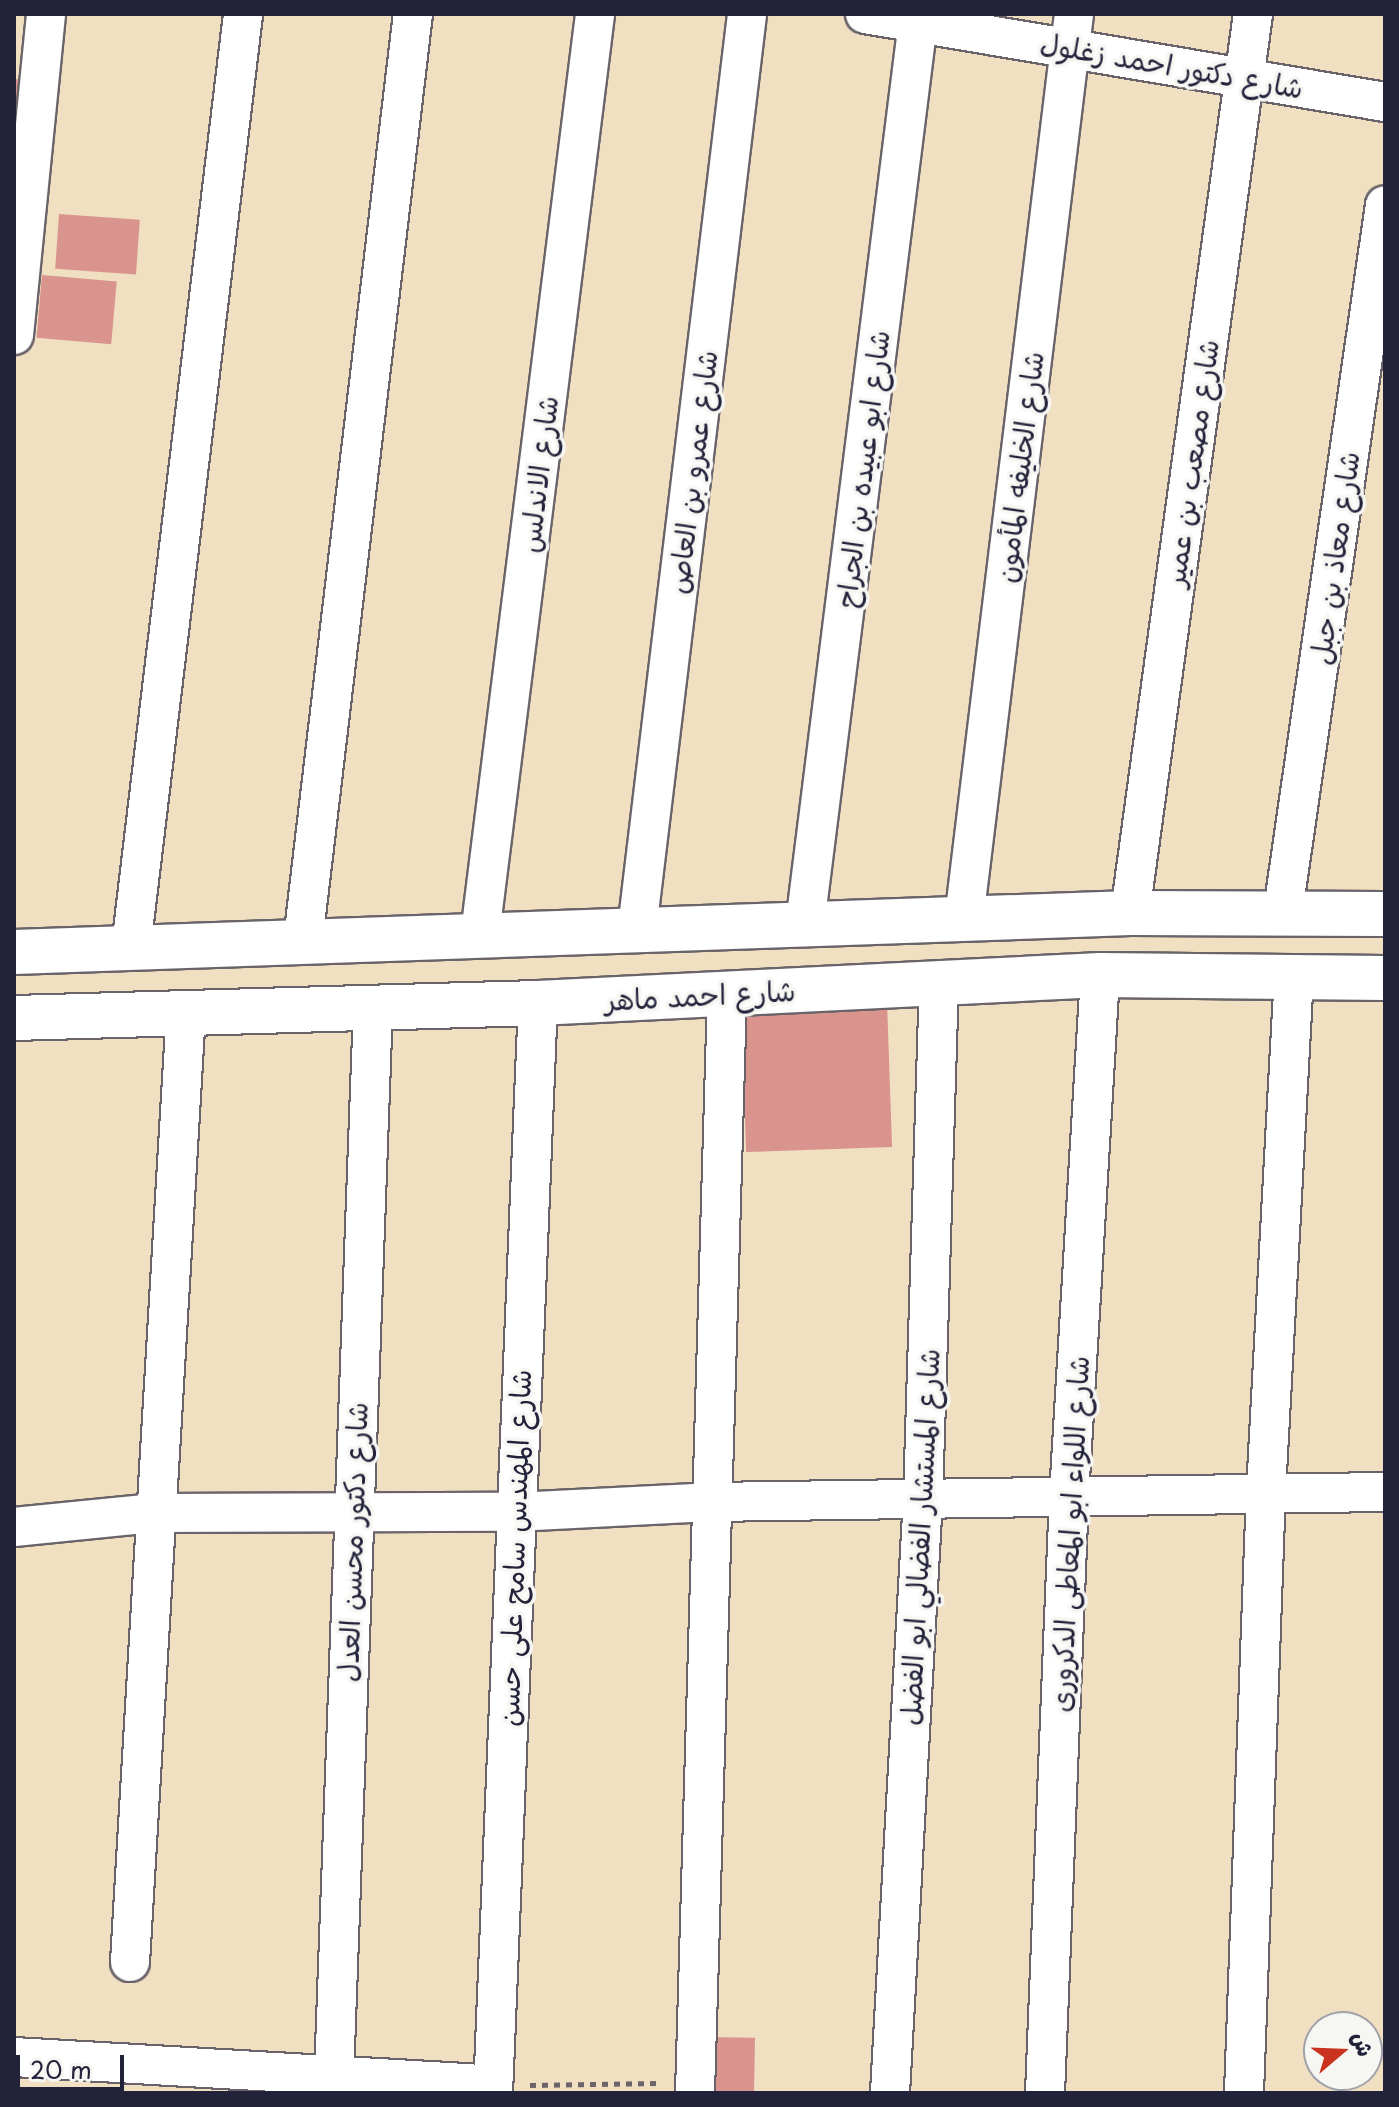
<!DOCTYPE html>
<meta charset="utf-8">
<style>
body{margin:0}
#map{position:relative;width:1399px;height:2107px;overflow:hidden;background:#f0dfc0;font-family:"Playpen Sans","Playpen Sans Arabic",sans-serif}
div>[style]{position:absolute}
.building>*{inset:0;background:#d9948d;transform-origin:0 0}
.path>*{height:5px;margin-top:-2.5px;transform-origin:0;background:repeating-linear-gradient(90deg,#6a646a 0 6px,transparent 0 12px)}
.roads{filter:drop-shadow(2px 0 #6a646a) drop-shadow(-2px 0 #6a646a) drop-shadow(0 2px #6a646a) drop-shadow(0 -2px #6a646a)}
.street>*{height:38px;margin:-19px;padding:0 19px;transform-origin:19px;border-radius:19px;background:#fff}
.secondary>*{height:44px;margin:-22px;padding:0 22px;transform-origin:22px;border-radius:22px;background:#fff}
span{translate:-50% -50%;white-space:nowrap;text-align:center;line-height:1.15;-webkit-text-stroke:7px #f6f6f2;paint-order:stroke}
.street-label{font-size:28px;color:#22223b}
.frame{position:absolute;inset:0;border:16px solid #22223b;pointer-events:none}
.north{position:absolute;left:1303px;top:2011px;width:80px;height:80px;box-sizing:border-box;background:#f6f6f2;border:2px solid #a1a1a9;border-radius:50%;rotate:71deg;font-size:22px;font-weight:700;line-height:32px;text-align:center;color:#22223b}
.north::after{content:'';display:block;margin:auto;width:28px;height:36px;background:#c8321e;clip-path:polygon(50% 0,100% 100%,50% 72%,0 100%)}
.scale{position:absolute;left:16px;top:2055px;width:108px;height:36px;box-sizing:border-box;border:4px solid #22223b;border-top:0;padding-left:10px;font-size:24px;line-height:28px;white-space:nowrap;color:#22223b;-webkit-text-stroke:6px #f6f6f2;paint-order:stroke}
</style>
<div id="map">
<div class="building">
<i style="clip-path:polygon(14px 79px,26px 80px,18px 144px,14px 143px)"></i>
<i style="left:59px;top:214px;width:81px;height:55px;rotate:4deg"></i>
<i style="left:42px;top:275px;width:75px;height:63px;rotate:5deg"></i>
<i style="left:887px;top:1002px;width:145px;height:146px;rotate:88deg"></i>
<i style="left:705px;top:2037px;width:50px;height:56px;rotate:1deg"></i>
</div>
<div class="path">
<i style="left:530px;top:2085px;width:130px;rotate:-0.9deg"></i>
</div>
<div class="roads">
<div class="street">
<i style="left:865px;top:14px;width:527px;rotate:9.61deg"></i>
<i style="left:14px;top:335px;width:323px;rotate:-84.3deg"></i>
<i style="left:1283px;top:911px;width:713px;rotate:-81.78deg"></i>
<i style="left:1130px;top:913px;width:907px;rotate:-82.21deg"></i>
<i style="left:964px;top:919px;width:912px;rotate:-83.07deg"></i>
<i style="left:805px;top:924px;width:917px;rotate:-82.86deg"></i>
<i style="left:637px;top:929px;width:922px;rotate:-83.14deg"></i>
<i style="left:480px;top:934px;width:927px;rotate:-82.87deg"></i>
<i style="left:303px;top:940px;width:933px;rotate:-83.23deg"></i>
<i style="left:131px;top:947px;width:940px;rotate:-83.15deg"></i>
<i style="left:14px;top:1527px;width:142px;rotate:-5.7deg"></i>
<i style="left:155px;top:1513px;width:360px;rotate:-0.2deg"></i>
<i style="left:515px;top:1512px;width:195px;rotate:-2.9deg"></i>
<i style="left:710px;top:1502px;width:675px;rotate:-0.85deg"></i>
<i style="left:130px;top:1962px;width:952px;rotate:-86.63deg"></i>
<i style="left:14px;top:2057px;width:480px;rotate:3.3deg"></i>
<i style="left:334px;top:2076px;width:1069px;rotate:-87.91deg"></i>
<i style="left:493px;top:2093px;width:1091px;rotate:-87.64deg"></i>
<i style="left:695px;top:2093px;width:1099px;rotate:-88.33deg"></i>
<i style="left:890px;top:2093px;width:596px;rotate:-86.83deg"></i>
<i style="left:923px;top:1498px;width:517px;rotate:-88.23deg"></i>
<i style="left:1045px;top:2093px;width:597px;rotate:-87.7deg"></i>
<i style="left:1069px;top:1496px;width:522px;rotate:-86.59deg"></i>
<i style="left:1244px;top:2093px;width:602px;rotate:-87.91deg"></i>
<i style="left:1266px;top:1491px;width:518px;rotate:-86.9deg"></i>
</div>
<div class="secondary">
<i style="left:14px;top:952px;width:1117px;rotate:-2deg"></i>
<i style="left:1130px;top:913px;width:255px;rotate:0.2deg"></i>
<i style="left:14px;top:1018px;width:524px;rotate:-1.64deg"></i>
<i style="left:538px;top:1003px;width:563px;rotate:-2.85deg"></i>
<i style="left:1100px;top:975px;width:285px;rotate:0.6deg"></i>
</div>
</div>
<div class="street-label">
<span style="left:1172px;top:65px;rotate:10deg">شارع دكتور احمد زغلول</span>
<span style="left:1191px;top:463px;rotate:-82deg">شارع مصعب بن عمير</span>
<span style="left:1019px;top:467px;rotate:-83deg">شارع الخليفه المأمون</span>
<span style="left:862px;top:469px;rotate:-83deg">شارع ابو عبيده بن الجراح</span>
<span style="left:692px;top:472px;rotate:-83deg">شارع عمرو بن العاص</span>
<span style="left:538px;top:474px;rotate:-83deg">شارع الاندلس</span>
<span style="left:1334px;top:558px;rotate:-82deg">شارع معاذ بن جبل</span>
<span style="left:700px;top:995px;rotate:-3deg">شارع احمد ماهر</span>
<span style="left:1069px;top:1534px;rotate:-87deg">شارع اللواء ابو المعاطى الدكرورى</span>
<span style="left:919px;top:1537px;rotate:-87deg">شارع المستشار الفضالي ابو الفضل</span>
<span style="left:352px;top:1542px;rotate:-88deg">شارع دكتور محسن العدل</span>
<span style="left:514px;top:1548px;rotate:-88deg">شارع المهندس سامح على حسن</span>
</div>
<div class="frame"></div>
<div class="north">ش</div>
<div class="scale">20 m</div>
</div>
